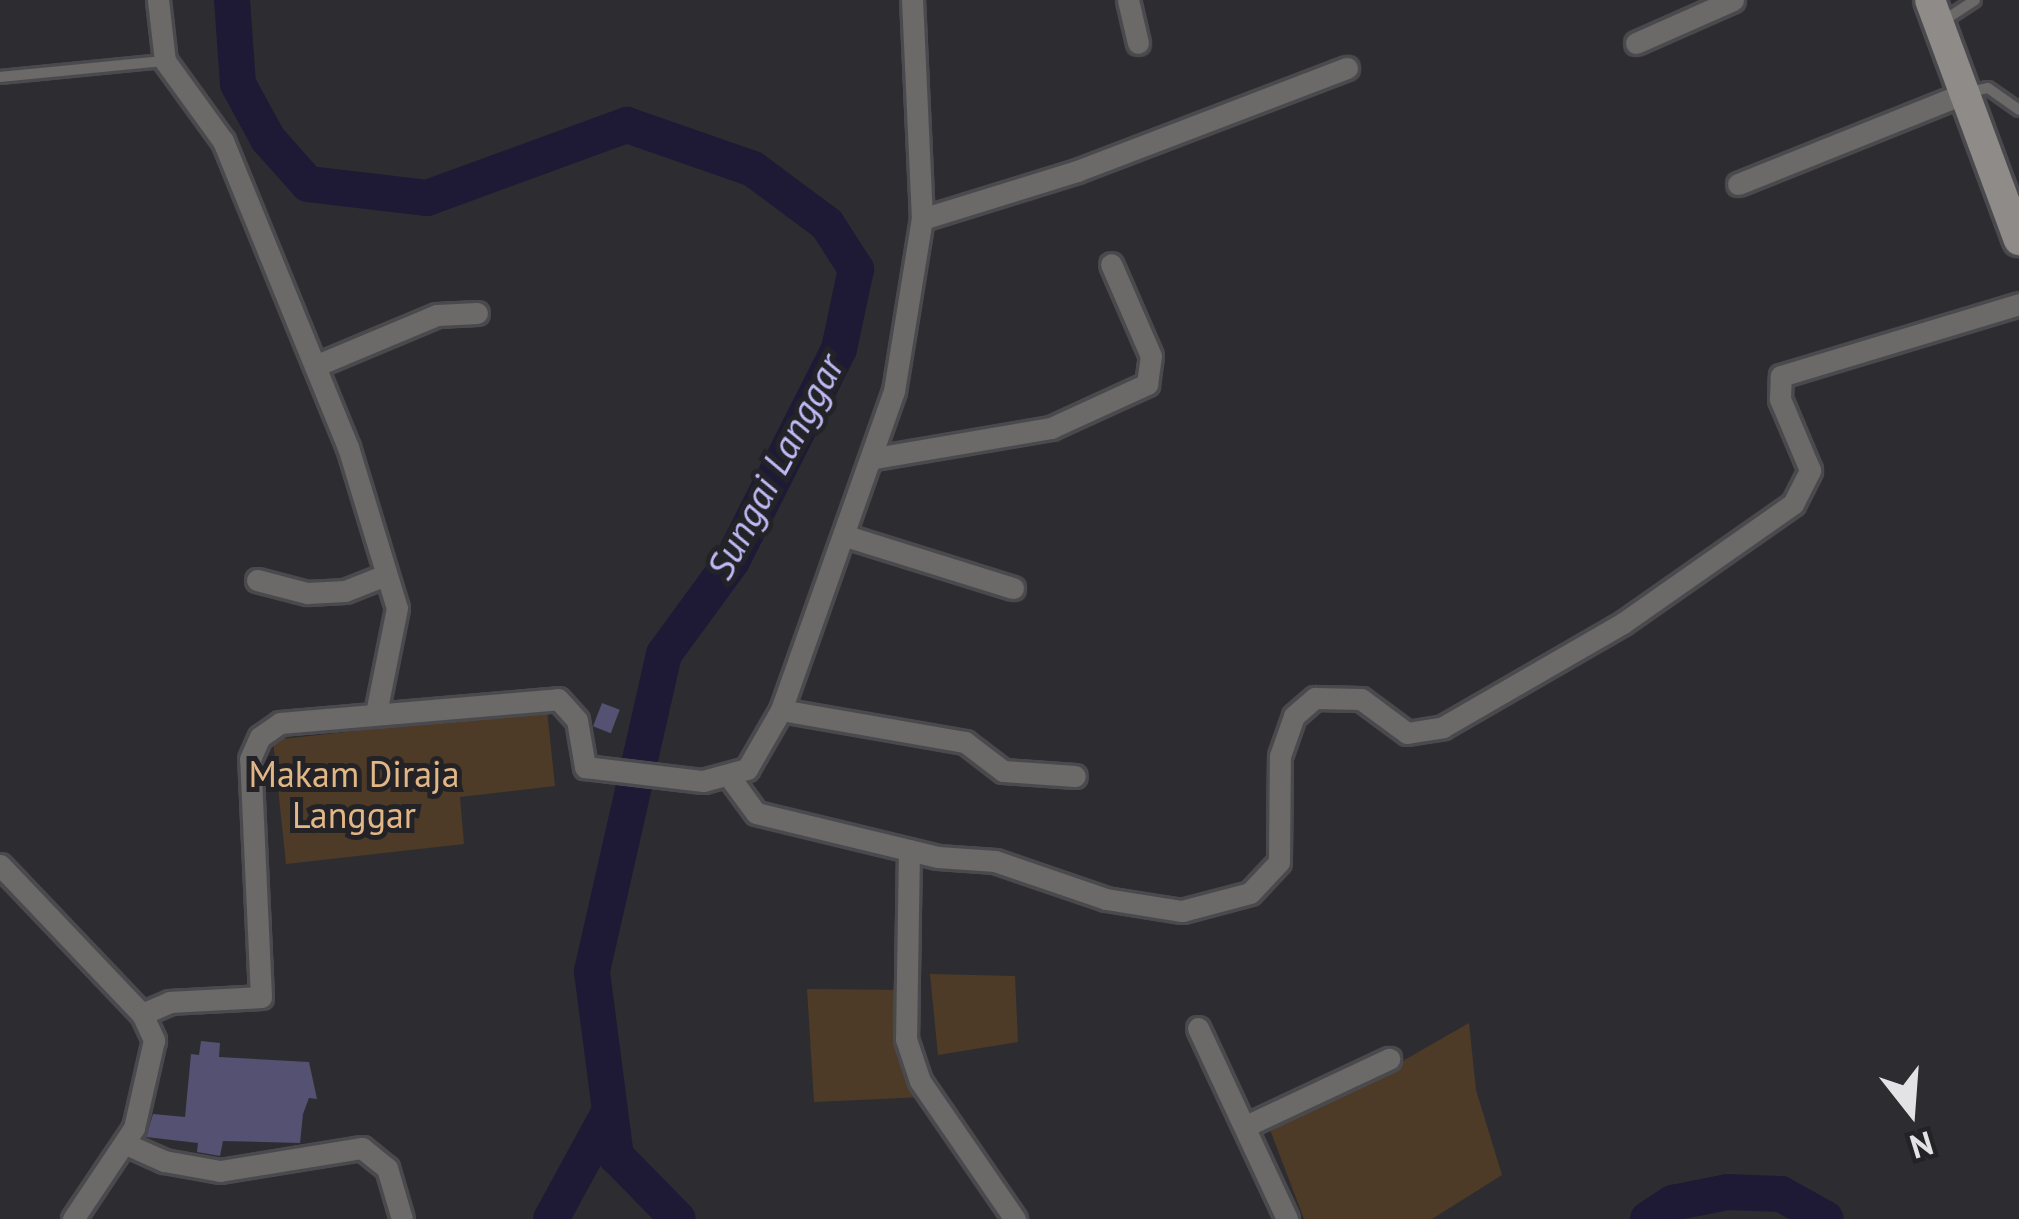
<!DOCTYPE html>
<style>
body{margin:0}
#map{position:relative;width:2019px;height:1219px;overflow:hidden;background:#2d2d31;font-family:"PT Sans",sans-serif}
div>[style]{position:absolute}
.green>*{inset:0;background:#4d3b27}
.river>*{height:36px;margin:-18px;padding:0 18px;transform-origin:18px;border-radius:18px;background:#1e1a35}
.building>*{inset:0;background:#545172;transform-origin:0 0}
.roads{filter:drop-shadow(3px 0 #4a4a4e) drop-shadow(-3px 0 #4a4a4e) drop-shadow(0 3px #4a4a4e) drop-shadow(0 -3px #4a4a4e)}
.service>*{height:10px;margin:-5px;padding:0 5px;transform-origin:5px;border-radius:5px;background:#6b6a68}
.minor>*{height:21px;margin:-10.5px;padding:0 10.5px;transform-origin:10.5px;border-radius:10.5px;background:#6b6a68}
.secondary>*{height:30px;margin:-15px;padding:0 15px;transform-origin:15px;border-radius:15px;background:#8e8b88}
span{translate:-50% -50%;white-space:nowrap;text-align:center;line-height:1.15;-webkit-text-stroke:10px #232327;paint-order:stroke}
.park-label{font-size:36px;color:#e2b685}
.water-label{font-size:39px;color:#bfbaf5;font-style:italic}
.north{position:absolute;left:1851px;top:1051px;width:120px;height:120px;-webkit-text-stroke:9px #232327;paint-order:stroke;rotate:163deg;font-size:33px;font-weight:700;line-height:48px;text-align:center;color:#e3e3e6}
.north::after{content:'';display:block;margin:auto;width:42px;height:54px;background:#e3e3e6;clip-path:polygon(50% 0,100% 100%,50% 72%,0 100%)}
</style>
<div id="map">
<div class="green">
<i style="clip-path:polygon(547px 710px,555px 786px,460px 797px,464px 844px,286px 864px,273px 740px)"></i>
<i style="clip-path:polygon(930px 974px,1015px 976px,1018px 1042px,938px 1055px)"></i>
<i style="clip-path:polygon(807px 989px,905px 990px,925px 1097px,814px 1102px)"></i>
<i style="clip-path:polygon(1469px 1023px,1476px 1090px,1502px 1175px,1432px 1219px,1304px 1219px,1266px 1119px,1380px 1074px)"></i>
</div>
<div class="river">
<i style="left:232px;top:0;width:84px;rotate:85.9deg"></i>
<i style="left:238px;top:84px;width:63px;rotate:61.4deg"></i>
<i style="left:268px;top:139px;width:60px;rotate:48.4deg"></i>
<i style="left:308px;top:184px;width:120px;rotate:6.7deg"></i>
<i style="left:427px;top:198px;width:213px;rotate:-20.1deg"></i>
<i style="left:627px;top:125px;width:133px;rotate:19.2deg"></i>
<i style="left:753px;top:169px;width:92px;rotate:36.6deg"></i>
<i style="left:827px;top:224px;width:54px;rotate:57.2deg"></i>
<i style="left:856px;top:269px;width:82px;rotate:102deg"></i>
<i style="left:839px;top:349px;width:237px;rotate:116.8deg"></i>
<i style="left:732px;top:561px;width:115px;rotate:126.2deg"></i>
<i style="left:664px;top:654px;width:326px;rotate:102.8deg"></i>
<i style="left:592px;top:972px;width:186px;rotate:82.6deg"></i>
<i style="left:616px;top:1156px;width:88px;rotate:45.5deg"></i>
<i style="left:551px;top:1219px;width:115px;rotate:-61.4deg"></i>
<i style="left:1648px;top:1219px;width:30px;rotate:-33deg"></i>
<i style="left:1673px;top:1203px;width:55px;rotate:-11.5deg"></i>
<i style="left:1727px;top:1192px;width:54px;rotate:2.1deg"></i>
<i style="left:1781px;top:1194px;width:51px;rotate:29.1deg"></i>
</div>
<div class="building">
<i style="left:602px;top:703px;width:19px;height:25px;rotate:21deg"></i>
<i style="clip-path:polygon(201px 1041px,220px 1043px,219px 1057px,309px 1062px,317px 1099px,309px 1098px,303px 1114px,300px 1143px,223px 1141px,220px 1156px,197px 1152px,198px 1143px,146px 1137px,153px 1114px,185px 1117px,191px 1054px,199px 1055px)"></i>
</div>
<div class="roads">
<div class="service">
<i style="left:1943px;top:21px;width:38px;rotate:-33deg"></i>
<i style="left:0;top:77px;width:164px;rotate:-5.6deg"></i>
<i style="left:1968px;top:92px;width:20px;rotate:-11deg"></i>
<i style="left:1988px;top:88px;width:38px;rotate:35deg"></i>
</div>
<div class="minor">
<i style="left:158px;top:0;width:61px;rotate:83.5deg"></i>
<i style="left:165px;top:61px;width:99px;rotate:54.1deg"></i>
<i style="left:223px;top:141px;width:331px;rotate:67.8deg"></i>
<i style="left:348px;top:447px;width:168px;rotate:73.1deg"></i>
<i style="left:397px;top:608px;width:107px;rotate:101.3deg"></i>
<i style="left:1128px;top:0;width:44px;rotate:76.9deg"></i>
<i style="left:1636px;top:43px;width:106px;rotate:-23.9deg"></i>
<i style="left:1738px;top:184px;width:245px;rotate:-21.8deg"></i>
<i style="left:922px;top:219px;width:162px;rotate:-17.2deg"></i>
<i style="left:1077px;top:171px;width:289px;rotate:-20.9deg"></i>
<i style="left:315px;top:366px;width:132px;rotate:-22.7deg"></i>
<i style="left:437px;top:315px;width:40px;rotate:-2.9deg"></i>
<i style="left:875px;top:458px;width:179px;rotate:-9.7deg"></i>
<i style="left:1051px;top:428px;width:106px;rotate:-24.6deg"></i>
<i style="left:1147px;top:384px;width:28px;rotate:-82deg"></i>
<i style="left:1151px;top:356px;width:100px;rotate:-113.5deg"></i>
<i style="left:846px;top:536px;width:175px;rotate:17.3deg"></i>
<i style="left:257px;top:580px;width:52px;rotate:14.6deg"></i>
<i style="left:307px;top:593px;width:38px;rotate:-3deg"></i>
<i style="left:345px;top:591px;width:41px;rotate:-21.5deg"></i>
<i style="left:781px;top:710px;width:187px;rotate:9.9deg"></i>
<i style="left:965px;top:742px;width:48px;rotate:37.3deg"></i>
<i style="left:1003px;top:771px;width:72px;rotate:4deg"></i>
<i style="left:731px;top:779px;width:42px;rotate:53.7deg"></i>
<i style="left:756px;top:813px;width:187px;rotate:13.6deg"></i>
<i style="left:938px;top:857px;width:57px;rotate:4deg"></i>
<i style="left:995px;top:861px;width:117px;rotate:18.9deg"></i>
<i style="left:1106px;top:899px;width:77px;rotate:9deg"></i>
<i style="left:1182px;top:911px;width:70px;rotate:-14.8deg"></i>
<i style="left:1250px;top:893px;width:42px;rotate:-46.9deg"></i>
<i style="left:1279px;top:862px;width:106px;rotate:-89.5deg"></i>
<i style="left:1280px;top:756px;width:42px;rotate:-70.7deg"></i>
<i style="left:1294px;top:716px;width:28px;rotate:-41deg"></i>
<i style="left:1315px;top:698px;width:46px;rotate:1.2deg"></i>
<i style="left:1361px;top:699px;width:57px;rotate:36.5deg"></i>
<i style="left:1407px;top:733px;width:36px;rotate:-9deg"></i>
<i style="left:1443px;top:727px;width:208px;rotate:-30deg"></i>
<i style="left:1623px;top:623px;width:208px;rotate:-35deg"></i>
<i style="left:1793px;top:504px;width:38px;rotate:-63deg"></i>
<i style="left:1810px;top:470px;width:77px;rotate:-112.9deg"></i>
<i style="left:1780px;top:399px;width:23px;rotate:-88deg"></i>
<i style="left:1781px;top:376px;width:249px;rotate:-16.8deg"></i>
<i style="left:909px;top:850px;width:189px;rotate:90.9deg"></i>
<i style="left:906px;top:1039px;width:44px;rotate:71.6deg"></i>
<i style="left:920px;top:1081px;width:168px;rotate:55.5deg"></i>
<i style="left:0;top:865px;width:206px;rotate:46.4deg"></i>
<i style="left:142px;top:1014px;width:29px;rotate:65deg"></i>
<i style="left:154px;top:1040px;width:90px;rotate:102.8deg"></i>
<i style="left:134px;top:1128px;width:110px;rotate:123.8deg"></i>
<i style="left:142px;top:1014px;width:30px;rotate:-23deg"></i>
<i style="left:170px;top:1002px;width:91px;rotate:-3.1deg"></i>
<i style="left:261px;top:997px;width:238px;rotate:-92.6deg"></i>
<i style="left:250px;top:759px;width:24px;rotate:-66deg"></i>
<i style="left:260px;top:737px;width:24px;rotate:-35deg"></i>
<i style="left:280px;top:723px;width:279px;rotate:-4.9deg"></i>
<i style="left:558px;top:699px;width:28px;rotate:48deg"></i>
<i style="left:577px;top:720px;width:48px;rotate:80.3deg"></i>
<i style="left:585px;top:767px;width:119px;rotate:6.8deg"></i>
<i style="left:703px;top:781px;width:46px;rotate:-15.3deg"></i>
<i style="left:747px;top:769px;width:68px;rotate:-60deg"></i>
<i style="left:781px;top:710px;width:338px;rotate:-70.5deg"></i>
<i style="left:894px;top:391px;width:174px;rotate:-80.8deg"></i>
<i style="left:922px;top:219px;width:219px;rotate:-92.6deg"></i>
<i style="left:1198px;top:1028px;width:211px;rotate:65deg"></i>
<i style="left:1248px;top:1125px;width:156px;rotate:-25.1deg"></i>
<i style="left:126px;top:1144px;width:42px;rotate:24.1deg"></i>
<i style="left:164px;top:1161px;width:57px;rotate:10.1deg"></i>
<i style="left:220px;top:1171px;width:144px;rotate:-9.2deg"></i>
<i style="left:362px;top:1148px;width:32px;rotate:39deg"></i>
<i style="left:387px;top:1168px;width:53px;rotate:73.6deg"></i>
</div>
<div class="secondary">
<i style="left:1930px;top:0;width:256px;rotate:69.7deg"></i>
</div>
</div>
<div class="park-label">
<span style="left:354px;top:794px">Makam Diraja<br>Langgar</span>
</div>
<div class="water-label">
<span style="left:775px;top:467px;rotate:-62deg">Sungai Langgar</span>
</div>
<div class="north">N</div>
</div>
